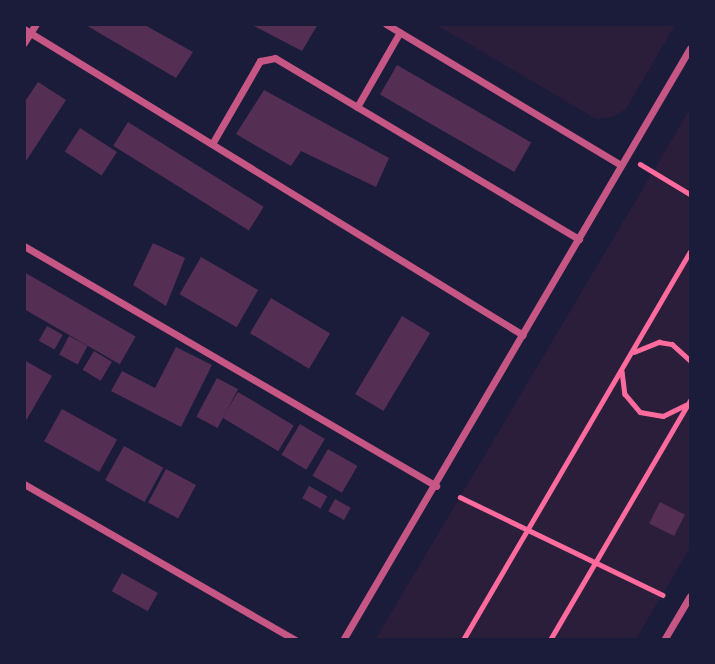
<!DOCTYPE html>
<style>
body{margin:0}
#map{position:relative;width:715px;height:664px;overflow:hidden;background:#1b1b3a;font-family:"Crimson Pro",serif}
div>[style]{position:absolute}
.green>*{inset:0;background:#2a1e3b}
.building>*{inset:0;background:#542f53;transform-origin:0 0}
.path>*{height:4.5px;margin:-2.25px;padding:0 2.25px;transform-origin:2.25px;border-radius:2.25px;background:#ff6b9d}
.minor>*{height:7px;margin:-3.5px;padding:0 3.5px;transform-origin:3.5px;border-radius:3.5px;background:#c65784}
span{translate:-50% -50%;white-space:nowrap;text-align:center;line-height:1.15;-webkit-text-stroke:7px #1b1b3a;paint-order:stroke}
.frame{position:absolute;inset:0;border:26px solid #1b1b3a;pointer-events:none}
</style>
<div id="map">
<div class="green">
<i style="clip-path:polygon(437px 25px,675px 25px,626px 109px,613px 117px,596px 119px)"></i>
<i style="clip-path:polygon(690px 109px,690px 548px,636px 639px,375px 640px)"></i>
</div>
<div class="building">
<i style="clip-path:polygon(84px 24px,143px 24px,193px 52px,176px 78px)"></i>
<i style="clip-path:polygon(250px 24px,318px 24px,302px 51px)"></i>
<i style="left:397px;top:65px;width:155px;height:34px;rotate:30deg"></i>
<i style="clip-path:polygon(38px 82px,66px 100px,24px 164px,24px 103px)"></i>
<i style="clip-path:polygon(264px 90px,389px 158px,376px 187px,301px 151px,291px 166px,236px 134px)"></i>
<i style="left:128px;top:122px;width:160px;height:28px;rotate:32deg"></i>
<i style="left:80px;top:128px;width:44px;height:28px;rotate:33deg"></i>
<i style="clip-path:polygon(153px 243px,185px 258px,166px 306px,133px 285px)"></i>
<i style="left:201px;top:257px;width:66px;height:43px;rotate:30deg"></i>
<i style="left:24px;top:272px;width:129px;height:32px;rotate:30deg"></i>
<i style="left:271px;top:298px;width:69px;height:41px;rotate:31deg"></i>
<i style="left:402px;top:316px;width:33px;height:91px;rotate:31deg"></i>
<i style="left:47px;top:326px;width:18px;height:17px;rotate:29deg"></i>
<i style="left:69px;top:336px;width:21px;height:21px;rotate:28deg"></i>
<i style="clip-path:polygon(176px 347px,212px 365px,181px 427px,111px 391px,122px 371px,155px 388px)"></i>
<i style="left:94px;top:351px;width:21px;height:22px;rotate:31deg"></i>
<i style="clip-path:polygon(24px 360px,52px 376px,24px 424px)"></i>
<i style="left:217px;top:378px;width:24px;height:44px;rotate:28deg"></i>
<i style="left:238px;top:392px;width:65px;height:30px;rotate:31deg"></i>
<i style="left:62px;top:409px;width:63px;height:37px;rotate:29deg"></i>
<i style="left:300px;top:424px;width:29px;height:36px;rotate:31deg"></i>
<i style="left:124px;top:446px;width:45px;height:39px;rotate:29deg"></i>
<i style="left:328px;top:449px;width:34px;height:31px;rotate:30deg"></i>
<i style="left:166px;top:469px;width:34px;height:38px;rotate:28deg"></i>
<i style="left:309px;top:486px;width:21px;height:14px;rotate:29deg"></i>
<i style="left:335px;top:499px;width:18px;height:14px;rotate:29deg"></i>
<i style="left:660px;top:502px;width:28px;height:24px;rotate:27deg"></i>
<i style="left:122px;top:573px;width:41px;height:21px;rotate:29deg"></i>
</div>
<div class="path">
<i style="left:640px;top:164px;width:58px;rotate:31deg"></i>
<i style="left:634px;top:352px;width:27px;rotate:-22deg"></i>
<i style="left:659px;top:342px;width:13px;rotate:9deg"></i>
<i style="left:672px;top:344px;width:24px;rotate:42deg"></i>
<i style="left:622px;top:371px;width:23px;rotate:83deg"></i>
<i style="left:625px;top:394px;width:23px;rotate:50deg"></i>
<i style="left:640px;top:412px;width:23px;rotate:10deg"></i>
<i style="left:663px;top:416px;width:25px;rotate:-26deg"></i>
<i style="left:460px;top:497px;width:225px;rotate:25.8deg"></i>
<i style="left:463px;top:640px;width:450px;rotate:-59.7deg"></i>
<i style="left:550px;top:640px;width:278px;rotate:-59.7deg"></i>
</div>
<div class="minor">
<i style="left:386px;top:24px;width:274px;rotate:31deg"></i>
<i style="left:24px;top:29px;width:585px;rotate:31.52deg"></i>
<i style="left:24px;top:43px;width:22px;rotate:-58deg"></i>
<i style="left:357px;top:107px;width:86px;rotate:-60.2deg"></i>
<i style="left:212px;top:144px;width:96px;rotate:-60deg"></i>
<i style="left:260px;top:61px;width:15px;rotate:-11deg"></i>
<i style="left:275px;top:58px;width:354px;rotate:30.8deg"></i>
<i style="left:24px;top:246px;width:477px;rotate:30.2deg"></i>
<i style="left:24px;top:484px;width:313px;rotate:29.9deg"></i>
<i style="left:343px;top:640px;width:686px;rotate:-59.62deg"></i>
<i style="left:664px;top:640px;width:51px;rotate:-59.4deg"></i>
</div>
<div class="frame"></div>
</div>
